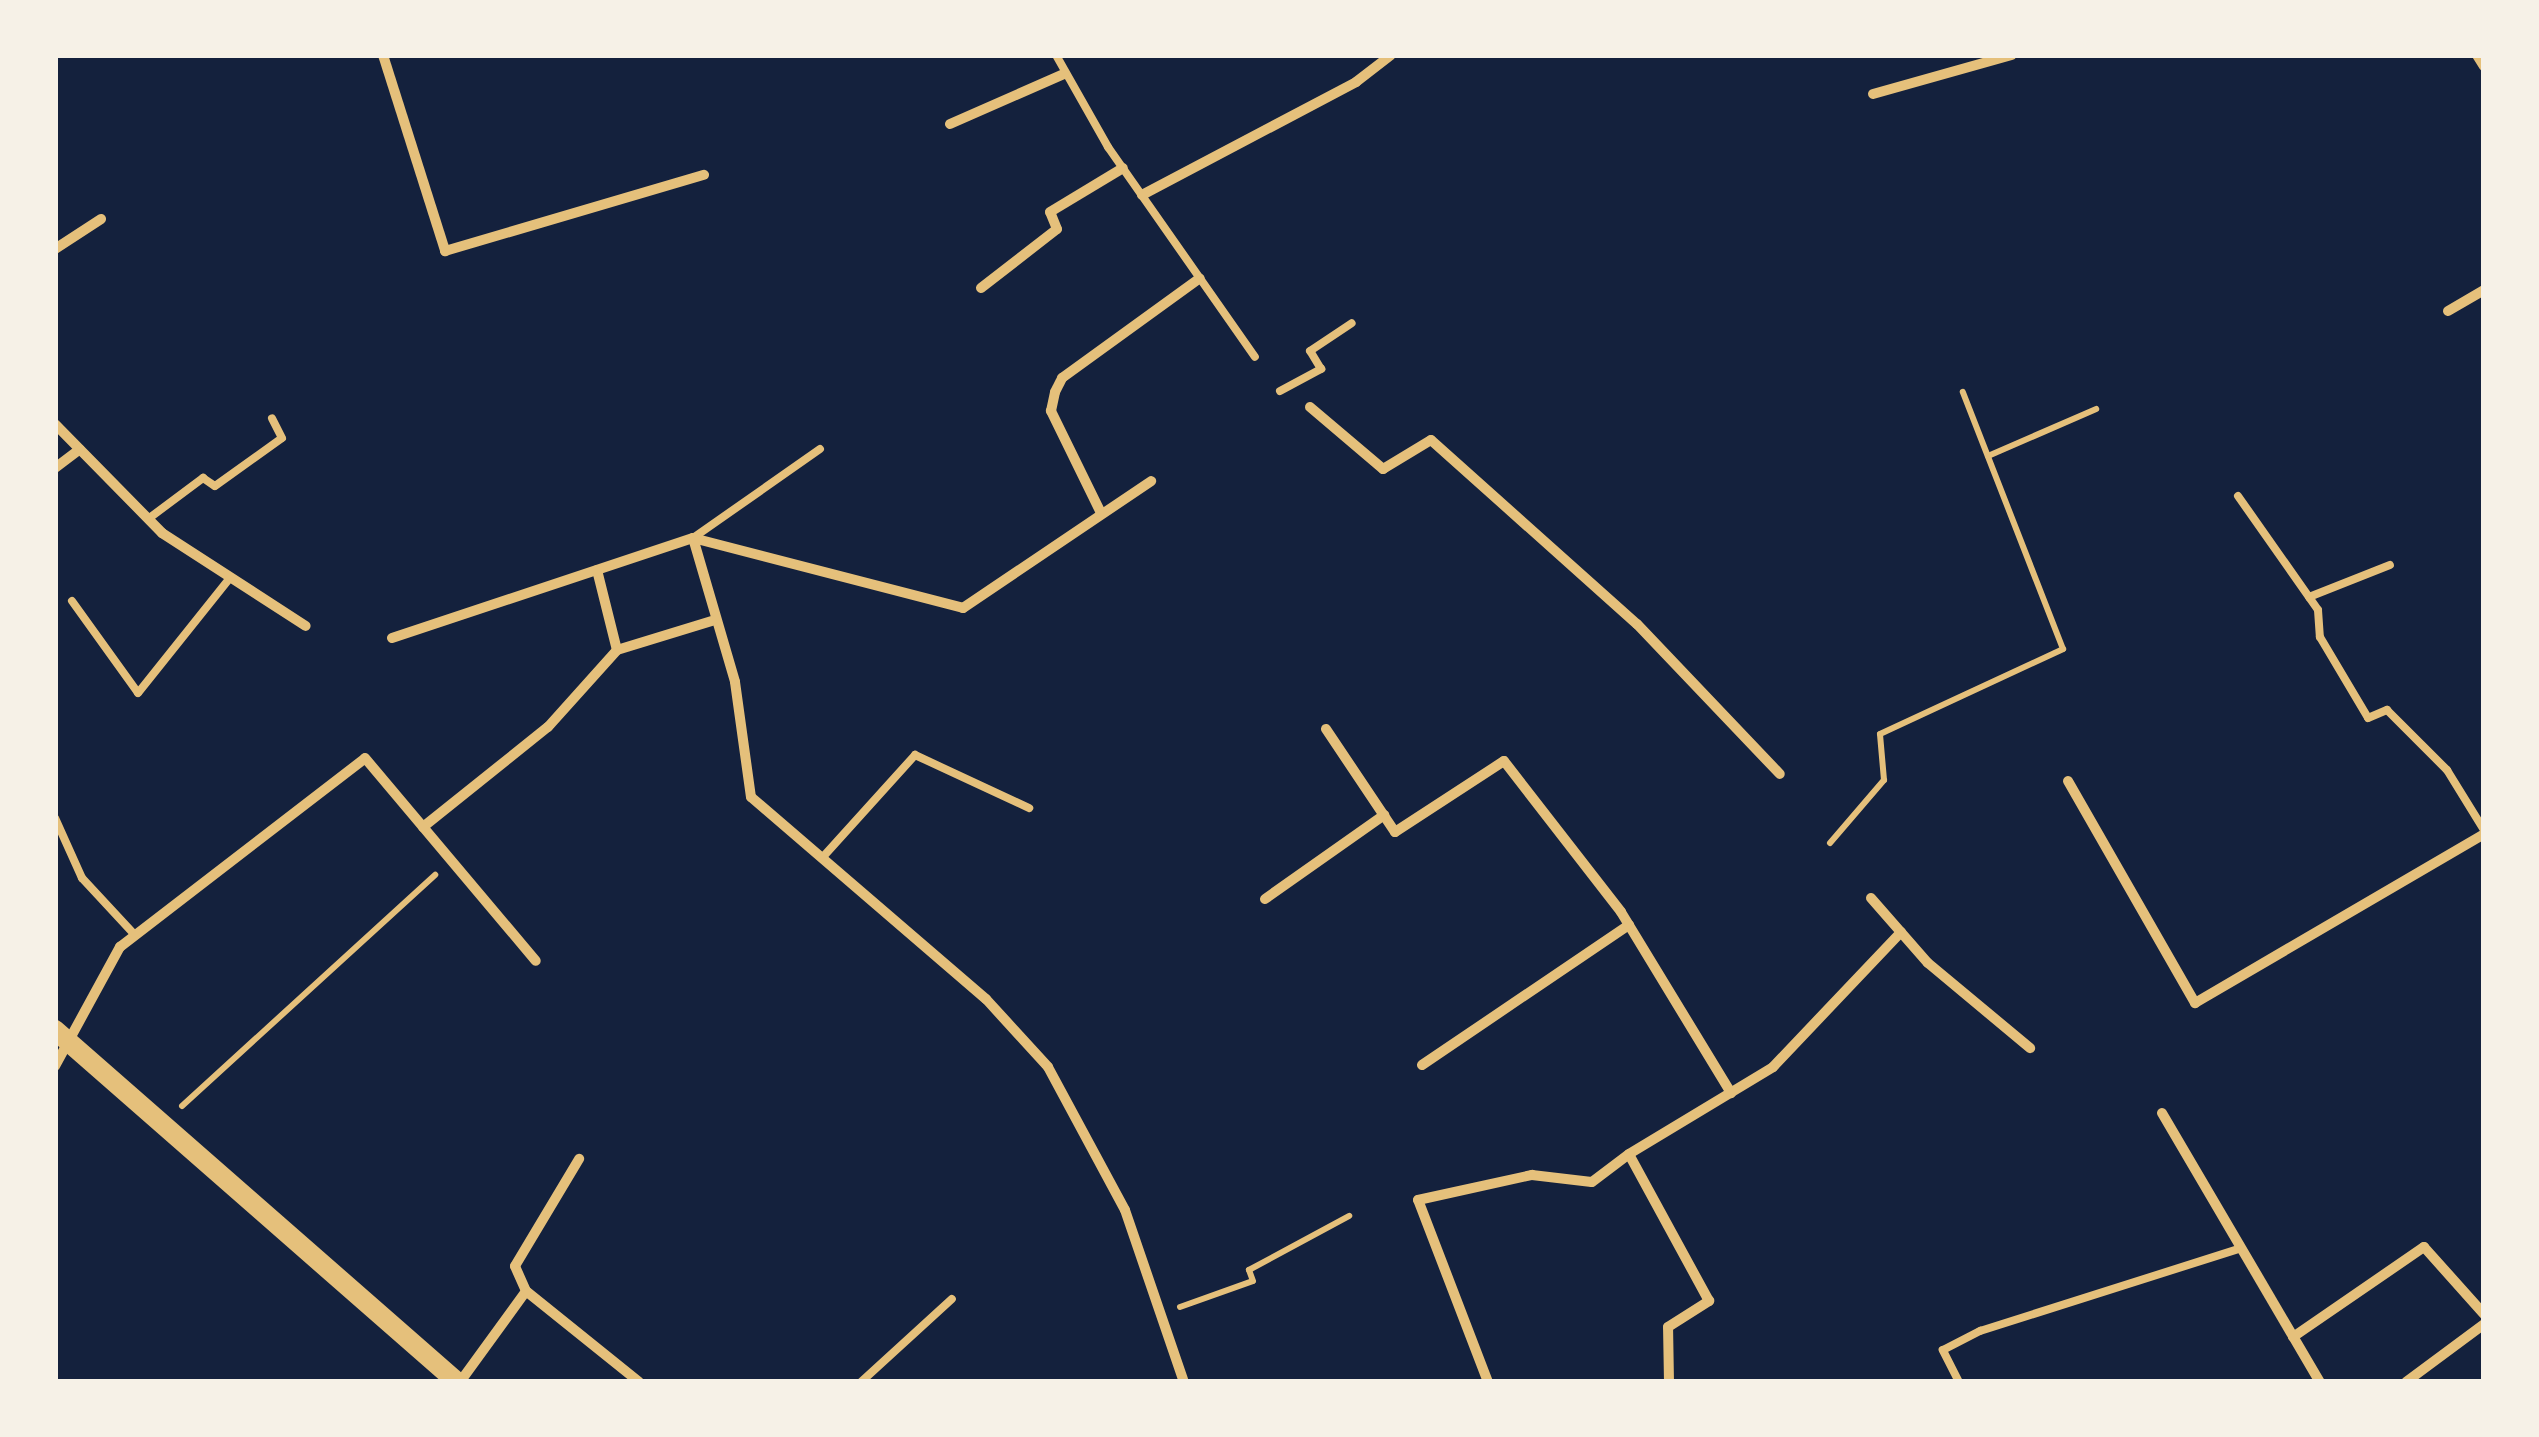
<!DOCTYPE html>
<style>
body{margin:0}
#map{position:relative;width:2539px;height:1437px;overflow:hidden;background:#14213d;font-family:Lato,sans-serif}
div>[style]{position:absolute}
.path>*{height:6px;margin:-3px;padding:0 3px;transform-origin:3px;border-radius:3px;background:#e5c07b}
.service>*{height:8px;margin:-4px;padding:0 4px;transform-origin:4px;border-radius:4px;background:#e5c07b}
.minor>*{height:10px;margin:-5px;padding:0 5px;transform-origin:5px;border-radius:5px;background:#e5c07b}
.secondary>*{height:20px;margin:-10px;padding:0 10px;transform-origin:10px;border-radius:10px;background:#e5c07b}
span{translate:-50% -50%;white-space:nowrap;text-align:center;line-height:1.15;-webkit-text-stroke:10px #f6f1e7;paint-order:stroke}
.frame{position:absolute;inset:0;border:58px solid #f6f1e7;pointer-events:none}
</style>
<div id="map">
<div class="path">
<i style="left:1988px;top:456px;width:118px;rotate:-23.5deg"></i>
<i style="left:1830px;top:843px;width:83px;rotate:-49.4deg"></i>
<i style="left:1884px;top:780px;width:46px;rotate:-95deg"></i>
<i style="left:1880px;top:734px;width:202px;rotate:-24.9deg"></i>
<i style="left:2063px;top:649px;width:276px;rotate:-111.3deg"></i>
<i style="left:182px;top:1106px;width:343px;rotate:-42.4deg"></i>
<i style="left:1180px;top:1307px;width:77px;rotate:-19.6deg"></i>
<i style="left:1253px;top:1281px;width:12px;rotate:-110deg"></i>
<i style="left:1249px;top:1270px;width:114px;rotate:-28.4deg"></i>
</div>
<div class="service">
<i style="left:1056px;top:55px;width:106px;rotate:60.5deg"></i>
<i style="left:1108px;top:147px;width:256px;rotate:55deg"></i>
<i style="left:1280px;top:391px;width:47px;rotate:-28.2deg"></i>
<i style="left:1321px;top:369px;width:21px;rotate:-121deg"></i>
<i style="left:1310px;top:351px;width:50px;rotate:-33.7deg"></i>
<i style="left:2238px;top:496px;width:139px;rotate:54.9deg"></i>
<i style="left:2318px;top:610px;width:27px;rotate:86deg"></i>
<i style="left:2320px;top:637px;width:94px;rotate:59.3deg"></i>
<i style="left:2368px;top:718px;width:21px;rotate:-23deg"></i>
<i style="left:2387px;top:710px;width:85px;rotate:45deg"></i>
<i style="left:2447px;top:770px;width:70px;rotate:58.3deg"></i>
<i style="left:148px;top:519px;width:69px;rotate:-36.7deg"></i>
<i style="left:203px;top:478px;width:14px;rotate:34deg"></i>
<i style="left:215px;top:486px;width:82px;rotate:-35.6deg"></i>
<i style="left:282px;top:438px;width:22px;rotate:-117deg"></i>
<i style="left:693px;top:538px;width:155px;rotate:-35deg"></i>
<i style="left:2309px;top:597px;width:87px;rotate:-21.6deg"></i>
<i style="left:72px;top:601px;width:113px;rotate:54.3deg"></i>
<i style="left:138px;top:693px;width:146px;rotate:-51.4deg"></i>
<i style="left:55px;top:818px;width:66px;rotate:65.8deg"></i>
<i style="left:82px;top:878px;width:76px;rotate:47.1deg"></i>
<i style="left:822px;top:858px;width:139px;rotate:-47.9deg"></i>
<i style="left:915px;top:755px;width:126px;rotate:24.9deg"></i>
<i style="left:861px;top:1382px;width:123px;rotate:-42.4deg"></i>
<i style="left:1959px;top:1382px;width:36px;rotate:-117deg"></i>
<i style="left:1943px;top:1350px;width:42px;rotate:-27.2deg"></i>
<i style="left:1980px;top:1331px;width:274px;rotate:-17.6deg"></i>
</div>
<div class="minor">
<i style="left:383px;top:55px;width:206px;rotate:72.4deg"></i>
<i style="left:445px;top:251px;width:270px;rotate:-16.4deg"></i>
<i style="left:2477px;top:55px;width:13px;rotate:58deg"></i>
<i style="left:1873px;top:94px;width:144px;rotate:-15.7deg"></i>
<i style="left:950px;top:124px;width:124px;rotate:-23.7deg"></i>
<i style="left:1142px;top:195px;width:242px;rotate:-27.8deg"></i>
<i style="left:1356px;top:82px;width:44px;rotate:-37.6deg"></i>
<i style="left:55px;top:249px;width:55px;rotate:-33.1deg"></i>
<i style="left:981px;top:288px;width:96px;rotate:-37.8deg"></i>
<i style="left:1057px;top:229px;width:18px;rotate:-112deg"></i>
<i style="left:1050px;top:212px;width:85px;rotate:-31.1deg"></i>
<i style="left:2448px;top:311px;width:42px;rotate:-30.3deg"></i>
<i style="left:1310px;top:407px;width:96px;rotate:40.3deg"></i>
<i style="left:1383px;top:469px;width:56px;rotate:-31.1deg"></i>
<i style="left:1431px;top:440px;width:276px;rotate:41.8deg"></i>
<i style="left:1637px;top:624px;width:207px;rotate:46.4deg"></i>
<i style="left:55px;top:424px;width:153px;rotate:45.5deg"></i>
<i style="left:162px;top:533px;width:171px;rotate:32.9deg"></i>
<i style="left:55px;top:468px;width:31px;rotate:-37deg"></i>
<i style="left:1101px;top:513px;width:114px;rotate:-116.1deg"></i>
<i style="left:1051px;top:411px;width:19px;rotate:-78deg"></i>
<i style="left:1055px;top:392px;width:16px;rotate:-63deg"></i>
<i style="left:1062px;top:378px;width:170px;rotate:-35.9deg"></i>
<i style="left:693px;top:538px;width:279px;rotate:14.5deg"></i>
<i style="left:963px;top:608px;width:227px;rotate:-34deg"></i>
<i style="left:597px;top:570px;width:82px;rotate:76deg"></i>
<i style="left:392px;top:638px;width:317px;rotate:-18.4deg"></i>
<i style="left:693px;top:538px;width:150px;rotate:73.7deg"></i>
<i style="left:735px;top:682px;width:116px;rotate:82.1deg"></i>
<i style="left:751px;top:797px;width:310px;rotate:40.7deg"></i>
<i style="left:986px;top:999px;width:92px;rotate:47.6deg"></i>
<i style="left:1048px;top:1067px;width:162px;rotate:61.7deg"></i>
<i style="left:1125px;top:1210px;width:182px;rotate:71.1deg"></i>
<i style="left:1326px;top:729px;width:124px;rotate:56.2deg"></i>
<i style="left:1395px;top:832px;width:130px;rotate:-33.1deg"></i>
<i style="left:1504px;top:761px;width:191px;rotate:52.2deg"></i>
<i style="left:1621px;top:912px;width:212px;rotate:58.7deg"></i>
<i style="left:2068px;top:781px;width:256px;rotate:60.2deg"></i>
<i style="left:2195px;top:1003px;width:335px;rotate:-30.3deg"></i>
<i style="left:423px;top:827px;width:160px;rotate:-38.7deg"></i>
<i style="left:548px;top:727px;width:103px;rotate:-48.1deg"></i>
<i style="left:617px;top:650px;width:99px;rotate:-17deg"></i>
<i style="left:1871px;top:898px;width:86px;rotate:48.8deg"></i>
<i style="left:1928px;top:963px;width:133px;rotate:39.8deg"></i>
<i style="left:1265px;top:899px;width:146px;rotate:-35.2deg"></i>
<i style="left:1422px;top:1065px;width:250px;rotate:-34.1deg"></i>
<i style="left:55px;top:1066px;width:136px;rotate:-61.4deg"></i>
<i style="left:120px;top:947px;width:309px;rotate:-37.6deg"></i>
<i style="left:365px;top:758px;width:265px;rotate:49.9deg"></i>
<i style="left:2162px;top:1113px;width:312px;rotate:59.6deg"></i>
<i style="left:526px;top:1291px;width:145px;rotate:38.8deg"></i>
<i style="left:2293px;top:1337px;width:159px;rotate:-34.5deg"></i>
<i style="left:2424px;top:1247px;width:90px;rotate:48.2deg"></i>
<i style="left:460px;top:1382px;width:112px;rotate:-54deg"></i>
<i style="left:526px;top:1291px;width:27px;rotate:-114deg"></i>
<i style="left:515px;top:1266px;width:125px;rotate:-59.1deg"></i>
<i style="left:1488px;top:1382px;width:195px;rotate:-111deg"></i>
<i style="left:1418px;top:1200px;width:117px;rotate:-12.4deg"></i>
<i style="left:1532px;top:1175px;width:60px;rotate:6.7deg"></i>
<i style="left:1592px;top:1182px;width:46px;rotate:-37.1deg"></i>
<i style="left:1669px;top:1382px;width:55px;rotate:-91deg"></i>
<i style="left:1668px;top:1327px;width:49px;rotate:-32.4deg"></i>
<i style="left:1709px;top:1301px;width:167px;rotate:-118.6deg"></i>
<i style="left:1629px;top:1154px;width:168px;rotate:-31.1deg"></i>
<i style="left:1773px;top:1067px;width:186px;rotate:-46.5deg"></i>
<i style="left:2406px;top:1382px;width:97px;rotate:-36.6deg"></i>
</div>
<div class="secondary">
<i style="left:55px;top:1030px;width:534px;rotate:41.21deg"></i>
</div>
<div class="frame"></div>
</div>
